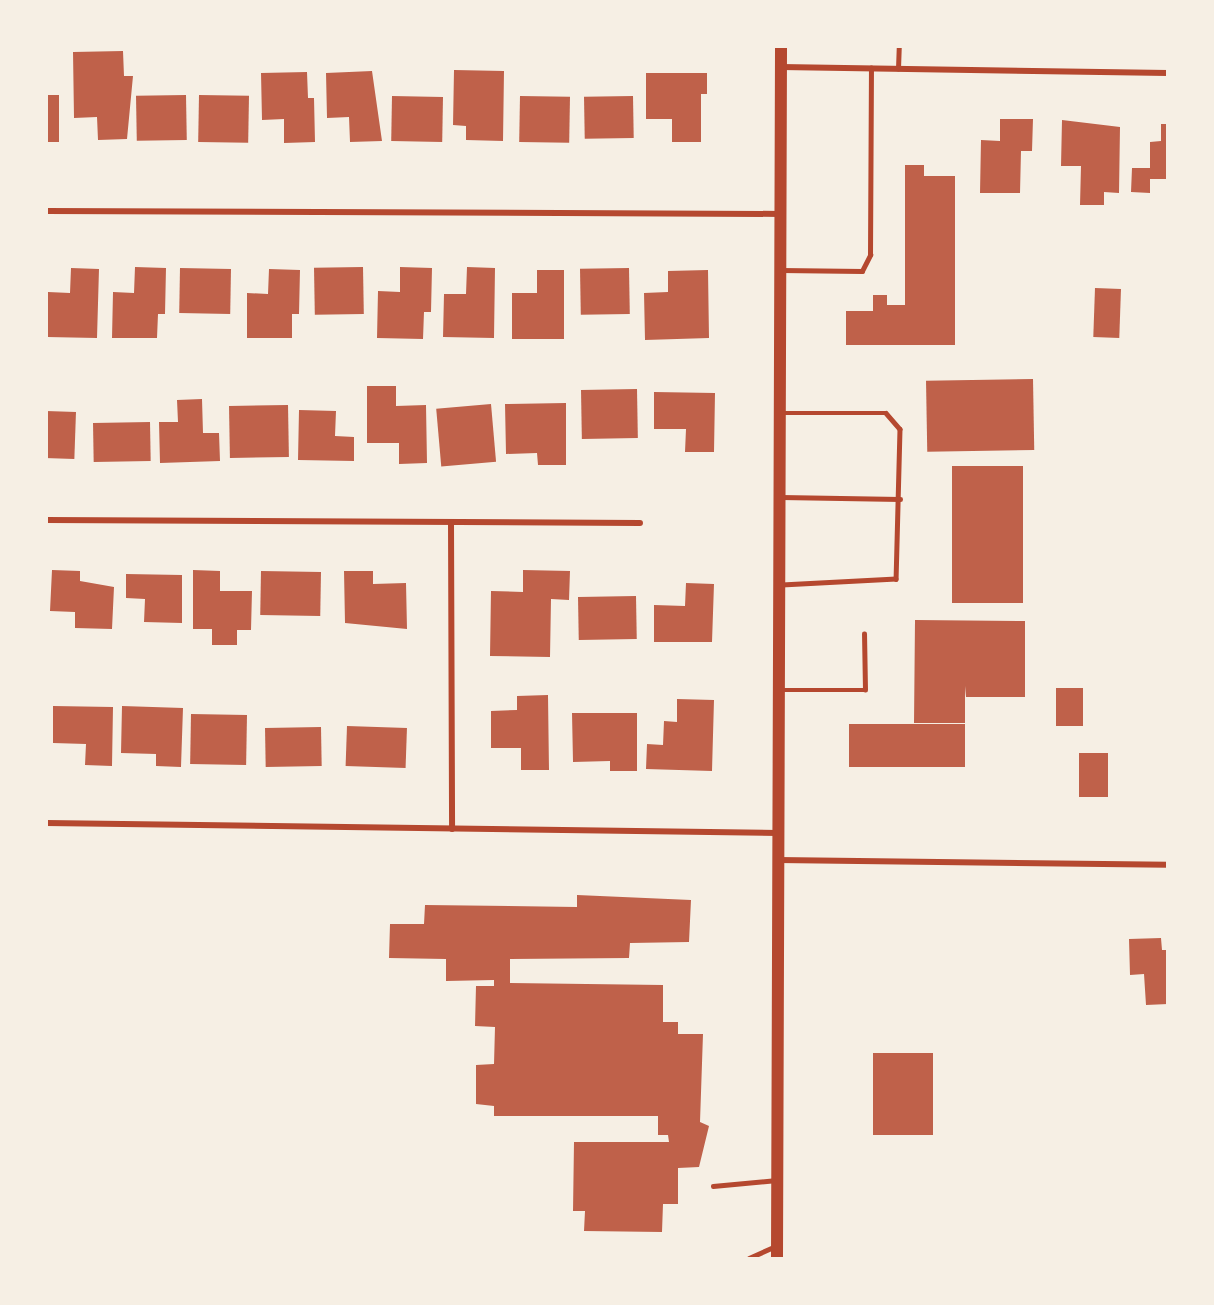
<!DOCTYPE html>
<style>
body{margin:0}
#map{position:relative;width:1214px;height:1305px;overflow:hidden;background:#f6efe4;font-family:Lato,sans-serif}
div>[style]{position:absolute}
.building>*{inset:0;background:#bf614a;transform-origin:0 0}
.service>*{height:4.5px;margin:-2.25px;padding:0 2.25px;transform-origin:2.25px;border-radius:2.25px;background:#b5482f}
.minor>*{height:6px;margin:-3px;padding:0 3px;transform-origin:3px;border-radius:3px;background:#b5482f}
.secondary>*{height:12px;margin:-6px;padding:0 6px;transform-origin:6px;border-radius:6px;background:#b5482f}
span{translate:-50% -50%;white-space:nowrap;text-align:center;line-height:1.15;-webkit-text-stroke:4.5px #f6efe4;paint-order:stroke}
.frame{position:absolute;inset:0;border:48px solid #f6efe4;pointer-events:none}
</style>
<div id="map">
<div class="building">
<i style="clip-path:polygon(123px 51px,124px 76px,133px 76px,127px 139px,98px 140px,97px 117px,74px 118px,73px 52px)"></i>
<i style="clip-path:polygon(454px 70px,504px 71px,503px 141px,466px 140px,466px 126px,453px 125px)"></i>
<i style="clip-path:polygon(372px 71px,382px 141px,350px 142px,349px 117px,327px 118px,326px 73px)"></i>
<i style="clip-path:polygon(307px 72px,308px 98px,314px 98px,315px 142px,284px 143px,284px 119px,262px 120px,261px 73px)"></i>
<i style="clip-path:polygon(646px 73px,707px 73px,707px 94px,701px 94px,701px 142px,672px 142px,672px 119px,646px 119px)"></i>
<i style="left:46px;top:95px;width:13px;height:47px"></i>
<i style="left:186px;top:95px;width:45px;height:50px;rotate:89deg"></i>
<i style="left:199px;top:95px;width:50px;height:47px;rotate:1deg"></i>
<i style="left:392px;top:96px;width:51px;height:45px;rotate:1deg"></i>
<i style="left:520px;top:96px;width:50px;height:46px;rotate:1deg"></i>
<i style="left:633px;top:96px;width:42px;height:49px;rotate:89deg"></i>
<i style="clip-path:polygon(1000px 119px,1033px 119px,1032px 151px,1021px 151px,1020px 193px,980px 193px,981px 140px,1000px 141px)"></i>
<i style="clip-path:polygon(1062px 120px,1120px 127px,1119px 193px,1104px 192px,1104px 205px,1080px 205px,1081px 166px,1061px 166px)"></i>
<i style="clip-path:polygon(1161px 124px,1168px 124px,1168px 179px,1150px 179px,1150px 193px,1131px 192px,1132px 168px,1150px 168px,1150px 142px,1161px 141px)"></i>
<i style="clip-path:polygon(905px 165px,924px 165px,924px 176px,955px 176px,955px 345px,846px 345px,846px 311px,873px 311px,873px 295px,887px 295px,887px 305px,905px 305px)"></i>
<i style="clip-path:polygon(135px 267px,166px 268px,165px 314px,158px 314px,157px 338px,112px 338px,113px 292px,134px 293px)"></i>
<i style="left:363px;top:267px;width:47px;height:49px;rotate:89deg"></i>
<i style="clip-path:polygon(400px 267px,432px 268px,431px 312px,424px 312px,423px 339px,377px 338px,378px 291px,400px 292px)"></i>
<i style="clip-path:polygon(467px 267px,495px 268px,494px 338px,443px 337px,444px 294px,466px 294px)"></i>
<i style="clip-path:polygon(71px 268px,99px 269px,97px 338px,47px 337px,48px 292px,70px 293px)"></i>
<i style="left:180px;top:268px;width:51px;height:45px;rotate:1deg"></i>
<i style="left:629px;top:268px;width:46px;height:49px;rotate:89deg"></i>
<i style="clip-path:polygon(269px 269px,300px 270px,299px 314px,292px 314px,292px 338px,247px 338px,247px 293px,268px 294px)"></i>
<i style="clip-path:polygon(537px 270px,564px 270px,564px 339px,512px 339px,512px 293px,537px 293px)"></i>
<i style="clip-path:polygon(708px 270px,709px 338px,645px 340px,644px 293px,668px 292px,668px 271px)"></i>
<i style="left:1095px;top:288px;width:26px;height:49px;rotate:2deg"></i>
<i style="left:1033px;top:379px;width:71px;height:107px;rotate:89deg"></i>
<i style="clip-path:polygon(367px 386px,396px 386px,396px 406px,426px 405px,427px 463px,399px 464px,399px 443px,367px 443px)"></i>
<i style="left:637px;top:389px;width:49px;height:56px;rotate:89deg"></i>
<i style="clip-path:polygon(654px 392px,715px 393px,714px 452px,685px 452px,686px 429px,654px 429px)"></i>
<i style="clip-path:polygon(202px 399px,203px 433px,219px 433px,220px 461px,160px 463px,159px 422px,178px 422px,177px 400px)"></i>
<i style="clip-path:polygon(566px 403px,566px 465px,538px 465px,537px 453px,506px 454px,505px 404px)"></i>
<i style="left:491px;top:404px;width:58px;height:55px;rotate:85deg"></i>
<i style="left:288px;top:405px;width:52px;height:59px;rotate:89deg"></i>
<i style="clip-path:polygon(299px 410px,336px 411px,335px 436px,354px 437px,354px 461px,298px 460px)"></i>
<i style="left:46px;top:411px;width:30px;height:47px;rotate:2deg"></i>
<i style="left:150px;top:422px;width:39px;height:57px;rotate:89deg"></i>
<i style="left:952px;top:466px;width:71px;height:137px"></i>
<i style="clip-path:polygon(52px 570px,80px 571px,80px 581px,114px 587px,112px 629px,75px 628px,75px 612px,50px 611px)"></i>
<i style="clip-path:polygon(193px 570px,220px 571px,220px 591px,252px 591px,251px 630px,237px 630px,237px 645px,212px 645px,212px 629px,193px 629px)"></i>
<i style="clip-path:polygon(523px 570px,570px 571px,569px 600px,551px 599px,550px 657px,490px 656px,491px 591px,523px 592px)"></i>
<i style="left:261px;top:571px;width:60px;height:44px;rotate:1deg"></i>
<i style="clip-path:polygon(344px 571px,373px 571px,373px 584px,406px 583px,407px 629px,345px 623px)"></i>
<i style="clip-path:polygon(126px 574px,182px 575px,182px 623px,144px 622px,145px 599px,126px 598px)"></i>
<i style="clip-path:polygon(686px 583px,714px 584px,712px 642px,654px 642px,654px 605px,685px 606px)"></i>
<i style="left:636px;top:596px;width:43px;height:58px;rotate:89deg"></i>
<i style="clip-path:polygon(915px 620px,1025px 621px,1025px 697px,966px 697px,965px 686px,965px 723px,914px 723px)"></i>
<i style="left:1083px;top:688px;width:38px;height:27px;rotate:90deg"></i>
<i style="clip-path:polygon(548px 695px,549px 770px,521px 770px,521px 748px,491px 748px,491px 711px,517px 710px,517px 696px)"></i>
<i style="clip-path:polygon(677px 699px,714px 700px,712px 771px,646px 769px,647px 744px,663px 745px,664px 721px,677px 722px)"></i>
<i style="clip-path:polygon(53px 706px,113px 707px,112px 766px,85px 765px,86px 744px,53px 743px)"></i>
<i style="clip-path:polygon(122px 706px,183px 708px,181px 767px,156px 766px,156px 754px,121px 753px)"></i>
<i style="clip-path:polygon(572px 713px,637px 713px,637px 771px,610px 771px,610px 761px,573px 762px)"></i>
<i style="left:191px;top:714px;width:56px;height:50px;rotate:1deg"></i>
<i style="left:965px;top:724px;width:43px;height:116px;rotate:90deg"></i>
<i style="left:347px;top:726px;width:60px;height:40px;rotate:2deg"></i>
<i style="left:321px;top:727px;width:39px;height:56px;rotate:89deg"></i>
<i style="left:1079px;top:753px;width:29px;height:44px"></i>
<i style="clip-path:polygon(577px 895px,691px 900px,689px 942px,630px 943px,629px 958px,510px 959px,510px 983px,663px 985px,663px 1022px,678px 1022px,678px 1034px,703px 1034px,700px 1122px,709px 1126px,699px 1167px,678px 1168px,678px 1204px,663px 1204px,662px 1232px,584px 1231px,585px 1211px,573px 1211px,574px 1142px,669px 1142px,668px 1135px,658px 1135px,658px 1116px,494px 1116px,494px 1106px,476px 1104px,476px 1065px,494px 1064px,495px 1027px,475px 1026px,476px 986px,494px 986px,494px 980px,446px 981px,446px 959px,389px 958px,390px 924px,424px 924px,425px 905px,577px 907px)"></i>
<i style="clip-path:polygon(1161px 938px,1162px 950px,1168px 950px,1168px 1004px,1146px 1005px,1144px 974px,1130px 975px,1129px 939px)"></i>
<i style="left:873px;top:1053px;width:60px;height:82px"></i>
</div>
<div class="service">
<i style="left:898px;top:69px;width:23px;rotate:-88deg"></i>
<i style="left:781px;top:270px;width:81px;rotate:0.7deg"></i>
<i style="left:862px;top:271px;width:18px;rotate:-63deg"></i>
<i style="left:870px;top:255px;width:187px;rotate:-89.7deg"></i>
<i style="left:780px;top:413px;width:106px"></i>
<i style="left:886px;top:413px;width:21px;rotate:49deg"></i>
<i style="left:900px;top:429px;width:150px;rotate:91.5deg"></i>
<i style="left:896px;top:579px;width:114px;rotate:177deg"></i>
<i style="left:781px;top:497px;width:119px;rotate:1deg"></i>
<i style="left:779px;top:690px;width:86px"></i>
<i style="left:865px;top:690px;width:56px;rotate:-91deg"></i>
<i style="left:713px;top:1186px;width:64px;rotate:-5.4deg"></i>
<i style="left:749px;top:1258px;width:27px;rotate:-24deg"></i>
</div>
<div class="minor">
<i style="left:781px;top:67px;width:387px;rotate:0.9deg"></i>
<i style="left:46px;top:211px;width:735px;rotate:0.23deg"></i>
<i style="left:46px;top:520px;width:594px;rotate:0.29deg"></i>
<i style="left:451px;top:522px;width:307px;rotate:89.8deg"></i>
<i style="left:46px;top:823px;width:732px;rotate:0.78deg"></i>
<i style="left:778px;top:860px;width:390px;rotate:0.7deg"></i>
</div>
<div class="secondary">
<i style="left:777px;top:1258px;width:1212px;rotate:-89.81deg"></i>
</div>
<div class="frame"></div>
</div>
